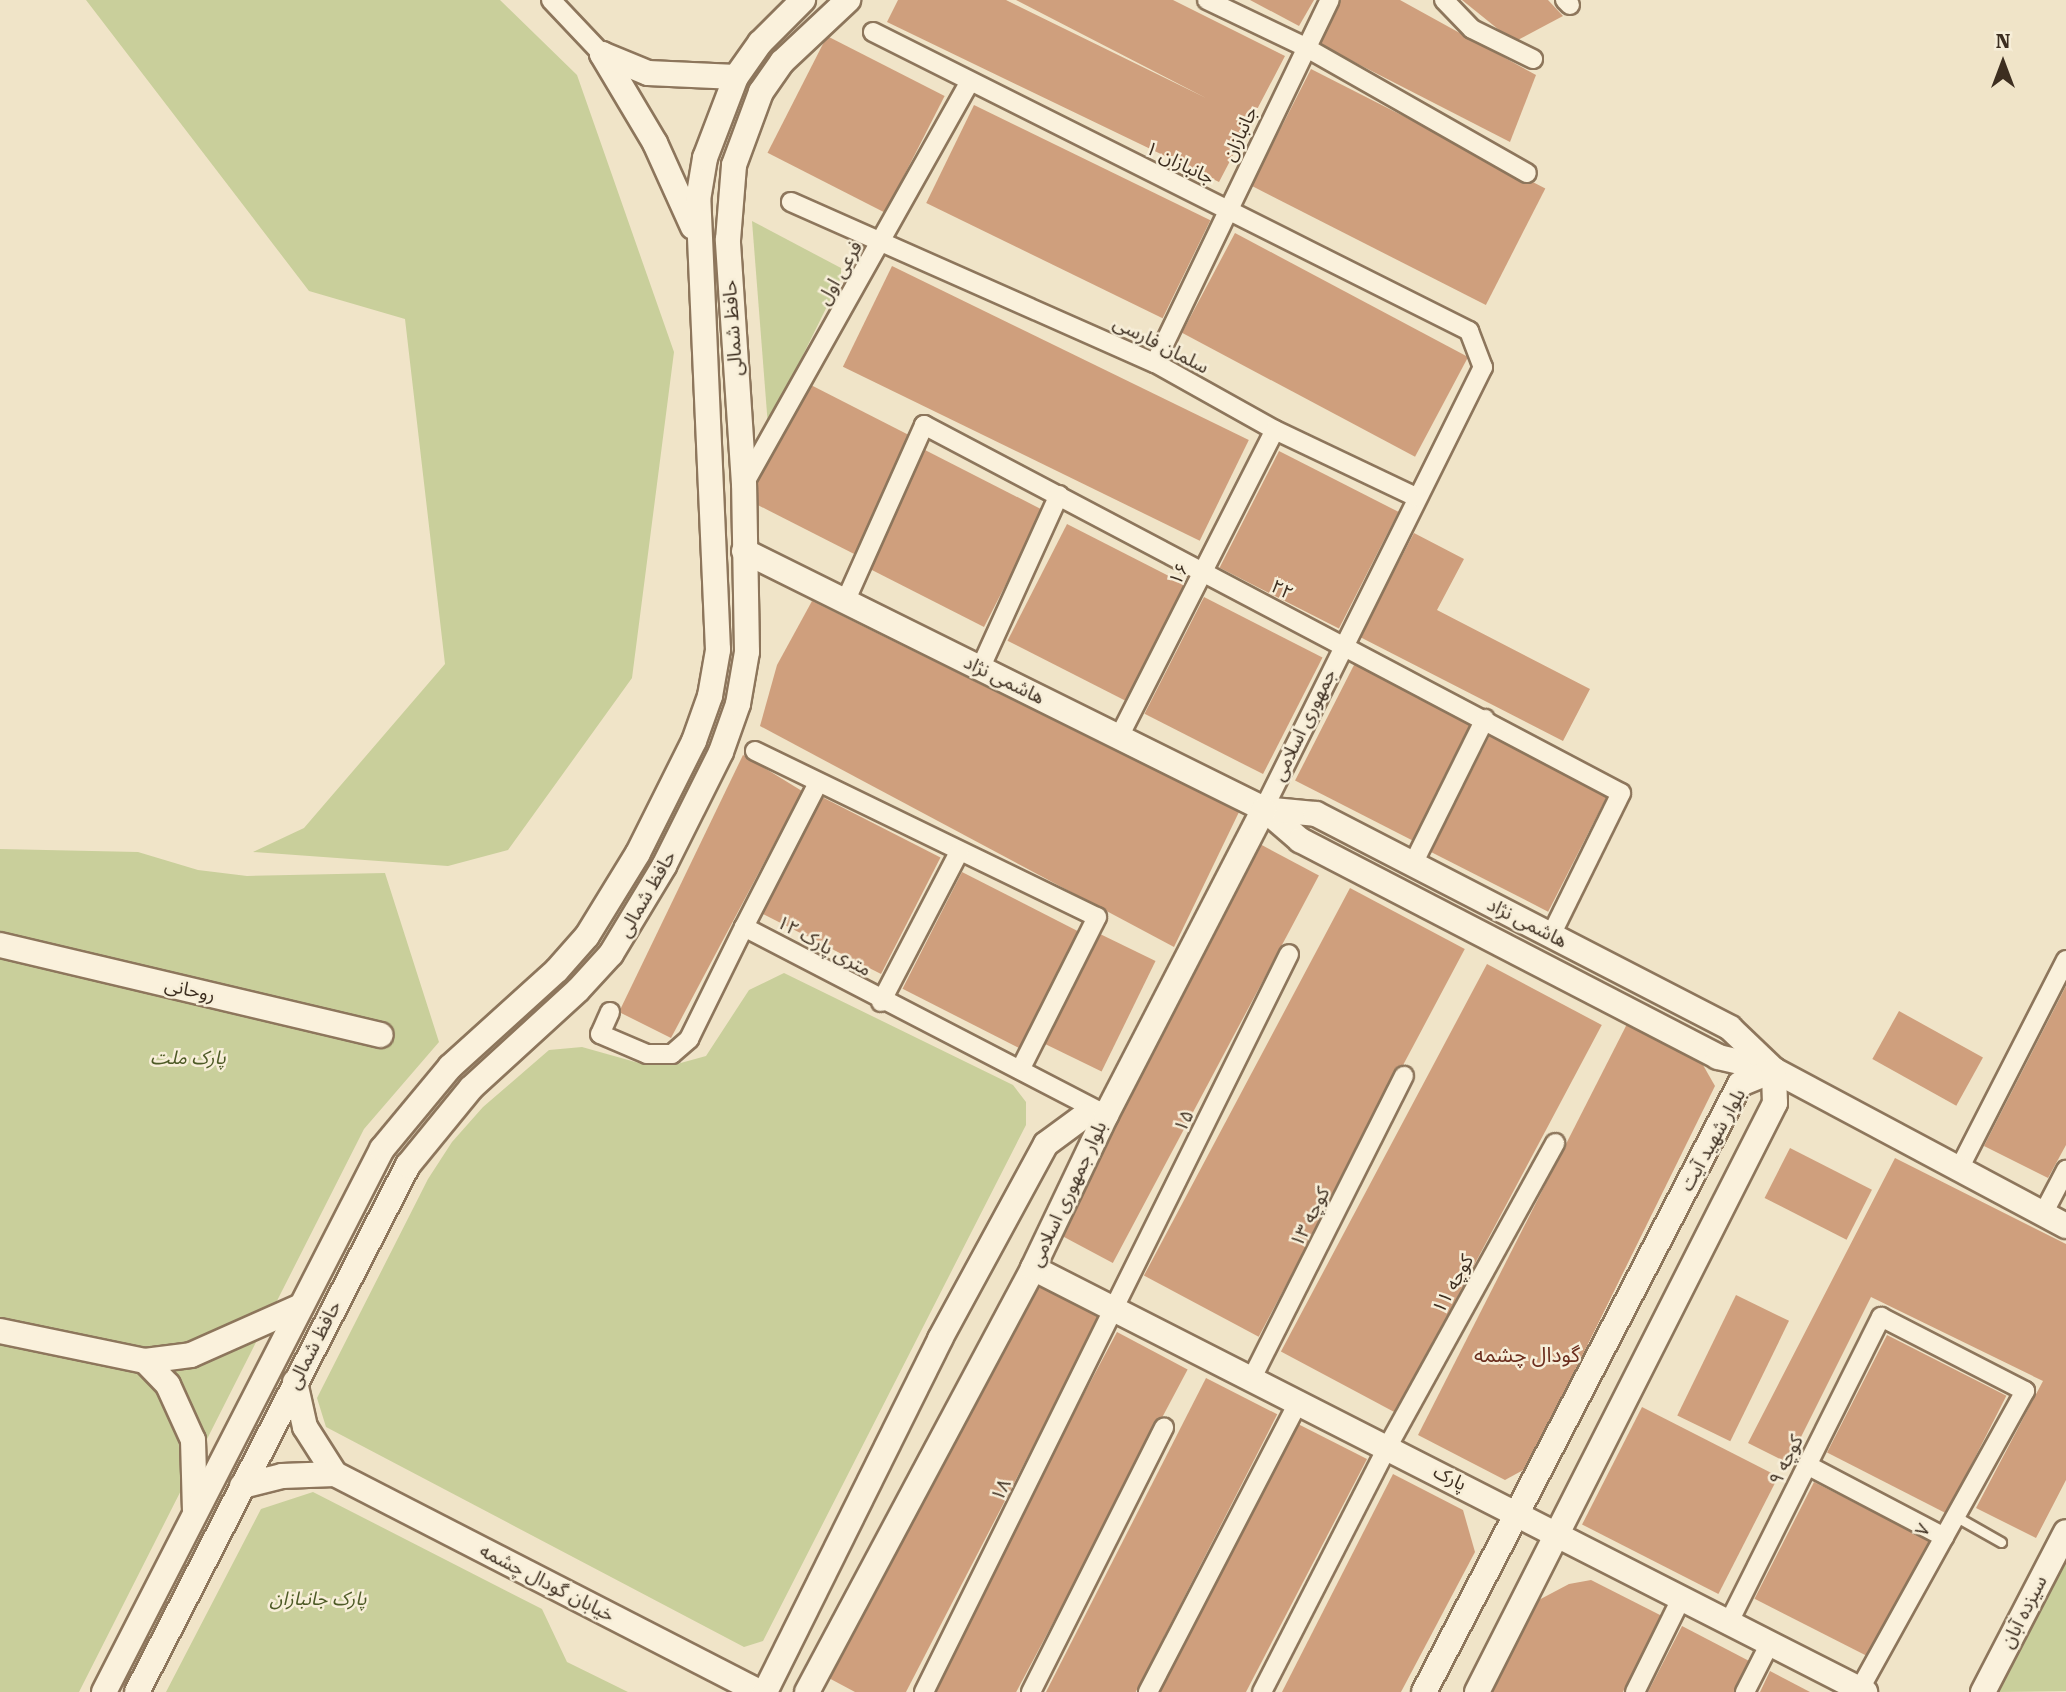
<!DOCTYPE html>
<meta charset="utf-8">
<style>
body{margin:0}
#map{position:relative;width:2066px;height:1692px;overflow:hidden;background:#f0e4c8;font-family:"Roboto Serif","Noto Sans Arabic",serif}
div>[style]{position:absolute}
.green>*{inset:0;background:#c9cf9b}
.building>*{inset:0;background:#cf9f7d;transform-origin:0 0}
.roads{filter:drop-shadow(2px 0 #8d765c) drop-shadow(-2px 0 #8d765c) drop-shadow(0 2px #8d765c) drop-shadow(0 -2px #8d765c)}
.lane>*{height:9px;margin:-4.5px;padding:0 4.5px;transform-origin:4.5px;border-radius:4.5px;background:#faf1dc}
.street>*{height:18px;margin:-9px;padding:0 9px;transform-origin:9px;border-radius:9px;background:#faf1dc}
.secondary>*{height:24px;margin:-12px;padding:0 12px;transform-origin:12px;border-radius:12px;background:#faf1dc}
span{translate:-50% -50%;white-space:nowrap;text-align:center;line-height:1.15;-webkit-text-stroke:5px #f7eed8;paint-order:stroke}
.street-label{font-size:19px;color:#3d2e20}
.park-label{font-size:19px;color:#4d5a26;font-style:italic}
.neighbourhood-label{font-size:21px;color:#6b2e1e}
.north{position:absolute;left:1968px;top:28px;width:70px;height:70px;-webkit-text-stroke:5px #f7eed8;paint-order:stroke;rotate:0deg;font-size:19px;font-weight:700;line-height:28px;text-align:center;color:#3d2e20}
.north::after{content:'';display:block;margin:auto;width:24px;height:32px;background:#3d2e20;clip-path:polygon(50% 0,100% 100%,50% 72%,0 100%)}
</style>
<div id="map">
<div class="green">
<i style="clip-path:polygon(86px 0,500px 0,577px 75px,674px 352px,632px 678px,508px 850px,448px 866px,253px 852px,304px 828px,445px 664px,405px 319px,309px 291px)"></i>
<i style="clip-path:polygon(752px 221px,841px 268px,841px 278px,768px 426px)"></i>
<i style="clip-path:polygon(0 849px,138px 852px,198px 870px,247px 876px,385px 873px,439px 1042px,364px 1129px,79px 1692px,0 1692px)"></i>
<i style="clip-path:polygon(784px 973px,1013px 1085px,1026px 1102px,1026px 1125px,763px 1641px,744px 1647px,326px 1427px,317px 1398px,428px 1179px,452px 1142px,483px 1107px,549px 1050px,582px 1047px,646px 1065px,677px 1064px,706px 1056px,749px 990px)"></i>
<i style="clip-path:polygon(313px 1492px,542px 1609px,567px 1662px,628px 1692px,166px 1692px,261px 1509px)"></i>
<i style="clip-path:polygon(2066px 1552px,2066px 1691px,1997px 1692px)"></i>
</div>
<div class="building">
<i style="clip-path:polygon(898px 0,1006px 0,1206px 98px,1016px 0,1173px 0,1285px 56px,1219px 182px,887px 22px)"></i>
<i style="clip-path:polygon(1250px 0,1314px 0,1299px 26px)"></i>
<i style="clip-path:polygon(1341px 0,1400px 0,1536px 75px,1510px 142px,1319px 44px)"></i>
<i style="clip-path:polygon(1462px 0,1548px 0,1563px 16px,1514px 42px)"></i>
<i style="left:827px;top:36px;width:132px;height:131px;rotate:27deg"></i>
<i style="left:1311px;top:69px;width:263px;height:131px;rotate:27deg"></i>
<i style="left:974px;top:105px;width:263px;height:109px;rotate:26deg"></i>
<i style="left:1235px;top:233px;width:264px;height:113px;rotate:28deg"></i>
<i style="left:892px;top:266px;width:397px;height:112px;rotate:26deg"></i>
<i style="left:805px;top:382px;width:133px;height:131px;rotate:27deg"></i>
<i style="left:925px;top:450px;width:133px;height:131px;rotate:27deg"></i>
<i style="left:1279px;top:451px;width:134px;height:131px;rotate:27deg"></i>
<i style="left:1067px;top:524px;width:133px;height:131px;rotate:27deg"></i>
<i style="clip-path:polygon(1414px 533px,1464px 559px,1437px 610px,1590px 689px,1563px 741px,1360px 637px)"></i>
<i style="left:1204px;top:597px;width:133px;height:131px;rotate:27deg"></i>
<i style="clip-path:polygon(812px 601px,1239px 812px,1174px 947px,760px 726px,777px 665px)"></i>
<i style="left:1355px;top:663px;width:133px;height:132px;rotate:27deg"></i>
<i style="left:1490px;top:735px;width:132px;height:131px;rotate:27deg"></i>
<i style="clip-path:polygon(743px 755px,802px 791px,671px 1038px,619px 1012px)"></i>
<i style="left:822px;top:797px;width:133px;height:131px;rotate:27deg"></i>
<i style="left:1258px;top:843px;width:69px;height:439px;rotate:28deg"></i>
<i style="left:962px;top:872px;width:133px;height:131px;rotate:27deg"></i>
<i style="left:1350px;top:888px;width:130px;height:439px;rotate:28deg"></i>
<i style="left:1098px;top:933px;width:64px;height:123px;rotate:26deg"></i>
<i style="left:1487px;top:964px;width:130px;height:439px;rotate:28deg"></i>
<i style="clip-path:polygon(2066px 986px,2066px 1145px,2048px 1178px,1984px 1146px)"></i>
<i style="left:1899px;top:1011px;width:96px;height:55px;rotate:29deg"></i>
<i style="clip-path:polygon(1628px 1022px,1699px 1058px,1715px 1086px,1527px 1468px,1505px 1480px,1418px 1435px)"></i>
<i style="left:1790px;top:1148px;width:92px;height:56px;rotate:27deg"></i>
<i style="clip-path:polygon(1895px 1158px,2066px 1244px,2066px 1480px,2036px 1538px,1976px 1508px,2043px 1381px,1871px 1297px,1788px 1463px,1748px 1443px)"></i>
<i style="clip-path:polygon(1030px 1279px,1101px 1315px,906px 1692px,855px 1692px,825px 1676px)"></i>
<i style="left:1736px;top:1295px;width:59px;height:134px;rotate:26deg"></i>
<i style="left:1117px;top:1332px;width:80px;height:406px;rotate:28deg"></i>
<i style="left:1887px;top:1335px;width:134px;height:132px;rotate:27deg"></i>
<i style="left:1206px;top:1378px;width:80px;height:354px;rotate:27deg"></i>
<i style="left:1642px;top:1407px;width:153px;height:132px;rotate:27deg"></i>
<i style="clip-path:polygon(1296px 1423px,1367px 1459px,1246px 1692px,1157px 1692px)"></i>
<i style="clip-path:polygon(1393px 1474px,1463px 1510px,1475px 1552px,1401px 1692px,1282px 1692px)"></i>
<i style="left:1814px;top:1482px;width:134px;height:131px;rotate:27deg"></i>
<i style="clip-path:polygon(1591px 1580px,1662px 1616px,1623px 1692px,1491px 1692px,1535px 1602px,1569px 1584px)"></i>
<i style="clip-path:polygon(1682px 1626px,1753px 1663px,1737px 1692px,1648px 1692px)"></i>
<i style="clip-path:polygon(1770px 1671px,1810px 1692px,1760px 1692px)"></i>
</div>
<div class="roads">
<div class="lane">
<i style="left:1955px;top:1516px;width:53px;rotate:29.5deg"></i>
</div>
<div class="street">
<i style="left:551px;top:0;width:74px;rotate:46.6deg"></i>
<i style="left:1207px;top:0;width:109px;rotate:25.6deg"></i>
<i style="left:1305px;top:47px;width:255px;rotate:29.6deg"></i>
<i style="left:1444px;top:0;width:40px;rotate:46deg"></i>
<i style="left:1472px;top:29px;width:68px;rotate:26.2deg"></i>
<i style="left:1565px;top:0;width:7px;rotate:45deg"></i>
<i style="left:873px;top:32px;width:667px;rotate:26.64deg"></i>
<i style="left:1469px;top:331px;width:39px;rotate:69deg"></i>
<i style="left:1483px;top:367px;width:493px;rotate:116.4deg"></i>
<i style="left:791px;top:202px;width:398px;rotate:23.9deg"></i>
<i style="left:1155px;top:363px;width:137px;rotate:29.2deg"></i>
<i style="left:1275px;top:430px;width:156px;rotate:25.4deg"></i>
<i style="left:1155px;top:363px;width:403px;rotate:-64.3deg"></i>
<i style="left:744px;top:484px;width:461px;rotate:-60.7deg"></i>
<i style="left:845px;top:602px;width:194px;rotate:-65.9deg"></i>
<i style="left:924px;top:425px;width:788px;rotate:27.83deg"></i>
<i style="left:1621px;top:793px;width:158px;rotate:116.2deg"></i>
<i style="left:980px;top:669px;width:191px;rotate:-65.6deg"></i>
<i style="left:1119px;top:737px;width:344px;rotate:-63.1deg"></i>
<i style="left:755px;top:751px;width:380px;rotate:25.9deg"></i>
<i style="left:1097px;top:917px;width:171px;rotate:116.7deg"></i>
<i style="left:1413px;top:864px;width:162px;rotate:-63.6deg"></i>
<i style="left:744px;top:927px;width:162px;rotate:-62.8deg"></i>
<i style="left:881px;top:1002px;width:169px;rotate:-62.5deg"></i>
<i style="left:610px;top:1012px;width:24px;rotate:114deg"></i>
<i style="left:600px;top:1034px;width:51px;rotate:23.1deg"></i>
<i style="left:647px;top:1054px;width:25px"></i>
<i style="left:672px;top:1054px;width:23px;rotate:-41deg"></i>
<i style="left:689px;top:1039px;width:125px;rotate:-63.8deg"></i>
<i style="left:744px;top:927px;width:408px;rotate:27.4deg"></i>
<i style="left:1958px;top:1171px;width:237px;rotate:-62.9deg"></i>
<i style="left:2043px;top:1214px;width:50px;rotate:-62.4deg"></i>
<i style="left:1253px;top:1376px;width:336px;rotate:-63.3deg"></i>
<i style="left:1807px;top:1465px;width:155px;rotate:27.7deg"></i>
<i style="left:1729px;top:1622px;width:341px;rotate:-63.5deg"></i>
<i style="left:1881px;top:1317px;width:162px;rotate:27.2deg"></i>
<i style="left:2025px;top:1391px;width:344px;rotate:119deg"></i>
<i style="left:924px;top:1692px;width:823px;rotate:-63.68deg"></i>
<i style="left:1031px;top:1692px;width:296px;rotate:-63.3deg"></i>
<i style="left:1148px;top:1692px;width:328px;rotate:-62.6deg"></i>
<i style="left:1262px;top:1692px;width:276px;rotate:-62.9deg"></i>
<i style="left:1388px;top:1446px;width:346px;rotate:-61.1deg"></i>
<i style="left:1635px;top:1692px;width:104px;rotate:-63.7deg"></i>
<i style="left:1745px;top:1692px;width:55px;rotate:-63deg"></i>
</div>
<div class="secondary">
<i style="left:602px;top:54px;width:104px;rotate:59.2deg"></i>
<i style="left:655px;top:143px;width:92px;rotate:65.7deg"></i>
<i style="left:602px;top:54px;width:50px;rotate:22.4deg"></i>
<i style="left:648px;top:73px;width:88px;rotate:2.6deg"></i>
<i style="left:744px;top:551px;width:580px;rotate:26.39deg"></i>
<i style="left:1264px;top:809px;width:48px;rotate:40.7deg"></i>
<i style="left:1300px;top:840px;width:471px;rotate:27.4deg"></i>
<i style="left:1718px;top:1057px;width:57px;rotate:13.1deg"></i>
<i style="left:1264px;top:809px;width:52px;rotate:5.5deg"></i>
<i style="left:1316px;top:814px;width:466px;rotate:27.3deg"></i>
<i style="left:1730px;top:1028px;width:61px;rotate:43.7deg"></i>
<i style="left:1774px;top:1070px;width:331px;rotate:28.1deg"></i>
<i style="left:0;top:945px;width:391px;rotate:13.3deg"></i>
<i style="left:1033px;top:1268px;width:934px;rotate:27deg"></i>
<i style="left:0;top:1331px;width:148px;rotate:11.7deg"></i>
<i style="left:145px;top:1361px;width:46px;rotate:-7.4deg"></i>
<i style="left:191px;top:1355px;width:120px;rotate:-24deg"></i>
<i style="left:145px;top:1361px;width:33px;rotate:46deg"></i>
<i style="left:168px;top:1385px;width:60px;rotate:65.6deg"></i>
<i style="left:193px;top:1440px;width:70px;rotate:88.4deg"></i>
<i style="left:295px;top:1382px;width:46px;rotate:77.5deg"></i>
<i style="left:305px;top:1427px;width:56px;rotate:57.4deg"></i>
<i style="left:335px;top:1474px;width:477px;rotate:27.2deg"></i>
<i style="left:242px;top:1486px;width:41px;rotate:-14deg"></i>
<i style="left:282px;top:1476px;width:53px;rotate:-2.2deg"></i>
<i style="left:104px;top:1692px;width:610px;rotate:-62.89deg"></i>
<i style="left:382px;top:1149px;width:107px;rotate:-50.3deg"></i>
<i style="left:450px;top:1067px;width:144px;rotate:-42.2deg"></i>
<i style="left:557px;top:970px;width:45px;rotate:-48.6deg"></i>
<i style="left:587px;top:936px;width:97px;rotate:-58.4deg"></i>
<i style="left:638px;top:853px;width:125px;rotate:-63.4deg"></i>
<i style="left:694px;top:741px;width:48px;rotate:-70.4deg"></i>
<i style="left:710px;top:696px;width:47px;rotate:-80.1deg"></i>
<i style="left:718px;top:650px;width:450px;rotate:-92.5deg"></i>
<i style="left:698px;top:200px;width:43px;rotate:-80.5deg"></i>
<i style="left:705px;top:158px;width:87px;rotate:-69.1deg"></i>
<i style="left:736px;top:77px;width:42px;rotate:-54.8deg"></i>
<i style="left:760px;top:43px;width:61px;rotate:-45deg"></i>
<i style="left:137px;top:1692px;width:593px;rotate:-62.79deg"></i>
<i style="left:408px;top:1165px;width:99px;rotate:-50.7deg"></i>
<i style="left:471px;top:1088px;width:145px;rotate:-42.5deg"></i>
<i style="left:578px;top:990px;width:49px;rotate:-47.5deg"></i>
<i style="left:611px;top:954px;width:103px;rotate:-58.9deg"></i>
<i style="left:664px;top:866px;width:127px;rotate:-63.4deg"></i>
<i style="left:721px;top:752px;width:51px;rotate:-70.5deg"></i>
<i style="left:738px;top:704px;width:53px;rotate:-80.2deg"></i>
<i style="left:747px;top:652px;width:168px;rotate:-91deg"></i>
<i style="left:744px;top:484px;width:245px;rotate:-93.8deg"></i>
<i style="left:728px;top:240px;width:75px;rotate:-85.4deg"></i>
<i style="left:734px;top:165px;width:78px;rotate:-69.7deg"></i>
<i style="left:761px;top:92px;width:37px;rotate:-55deg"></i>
<i style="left:782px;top:62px;width:91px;rotate:-43.2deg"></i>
<i style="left:765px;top:1692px;width:394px;rotate:-63.6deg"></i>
<i style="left:940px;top:1339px;width:222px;rotate:-61.5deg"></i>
<i style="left:1046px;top:1144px;width:47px;rotate:-36.4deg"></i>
<i style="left:1084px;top:1116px;width:22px;rotate:-3deg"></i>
<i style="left:807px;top:1692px;width:480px;rotate:-61.9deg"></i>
<i style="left:1033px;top:1268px;width:170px;rotate:-64.5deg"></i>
<i style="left:1106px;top:1115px;width:344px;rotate:-62.7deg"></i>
<i style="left:1424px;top:1692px;width:685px;rotate:-62.54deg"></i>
<i style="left:1740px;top:1084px;width:37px;rotate:-22deg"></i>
<i style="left:1477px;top:1692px;width:660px;rotate:-63.16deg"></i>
<i style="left:1775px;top:1103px;width:33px;rotate:-92deg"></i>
<i style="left:1983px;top:1692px;width:180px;rotate:-62.6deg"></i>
</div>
</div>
<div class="street-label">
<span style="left:1240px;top:134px;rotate:-65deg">جانبازان</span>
<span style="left:1180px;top:163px;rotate:26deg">جانبازان ۱</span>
<span style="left:840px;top:273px;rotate:-60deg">فرعی اول</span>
<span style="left:733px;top:328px;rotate:-94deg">حافظ شمالی</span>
<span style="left:1161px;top:345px;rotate:27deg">سلمان فارسی</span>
<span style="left:1179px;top:574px;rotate:-63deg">۱۶</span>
<span style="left:1282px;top:590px;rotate:28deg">۲۲</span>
<span style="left:1004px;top:680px;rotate:26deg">هاشمی نژاد</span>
<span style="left:1304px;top:725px;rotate:-64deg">جمهوری اسلامی</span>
<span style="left:647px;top:894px;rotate:-60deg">حافظ شمالی</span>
<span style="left:1527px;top:923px;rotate:27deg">هاشمی نژاد</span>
<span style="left:824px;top:946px;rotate:29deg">۱۲ متری پارک</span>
<span style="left:190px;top:990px;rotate:13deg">روحانی</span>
<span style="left:1184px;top:1121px;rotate:-64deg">۱۵</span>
<span style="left:1713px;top:1140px;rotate:-61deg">بلوار شهید آیت</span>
<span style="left:1068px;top:1194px;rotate:-65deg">بلوار جمهوری اسلامی</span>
<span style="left:1310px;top:1217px;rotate:-63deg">کوچه ۱۳</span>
<span style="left:1453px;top:1284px;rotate:-61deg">کوچه ۱۱</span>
<span style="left:314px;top:1345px;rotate:-63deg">حافظ شمالی</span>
<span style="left:1786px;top:1460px;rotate:-63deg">کوچه ۹</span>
<span style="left:1450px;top:1478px;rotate:27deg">پارک</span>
<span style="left:1001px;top:1490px;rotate:-64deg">۱۸</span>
<span style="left:1923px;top:1530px;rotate:-61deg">۷</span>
<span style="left:547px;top:1583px;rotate:27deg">خیابان گودال چشمه</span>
<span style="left:2024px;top:1612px;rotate:-63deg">سیزده آبان</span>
</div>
<div class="park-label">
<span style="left:188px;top:1058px">پارک ملت</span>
<span style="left:318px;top:1599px">پارک جانبازان</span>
</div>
<div class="neighbourhood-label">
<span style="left:1527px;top:1355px">گودال چشمه</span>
</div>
<div class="north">N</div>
</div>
